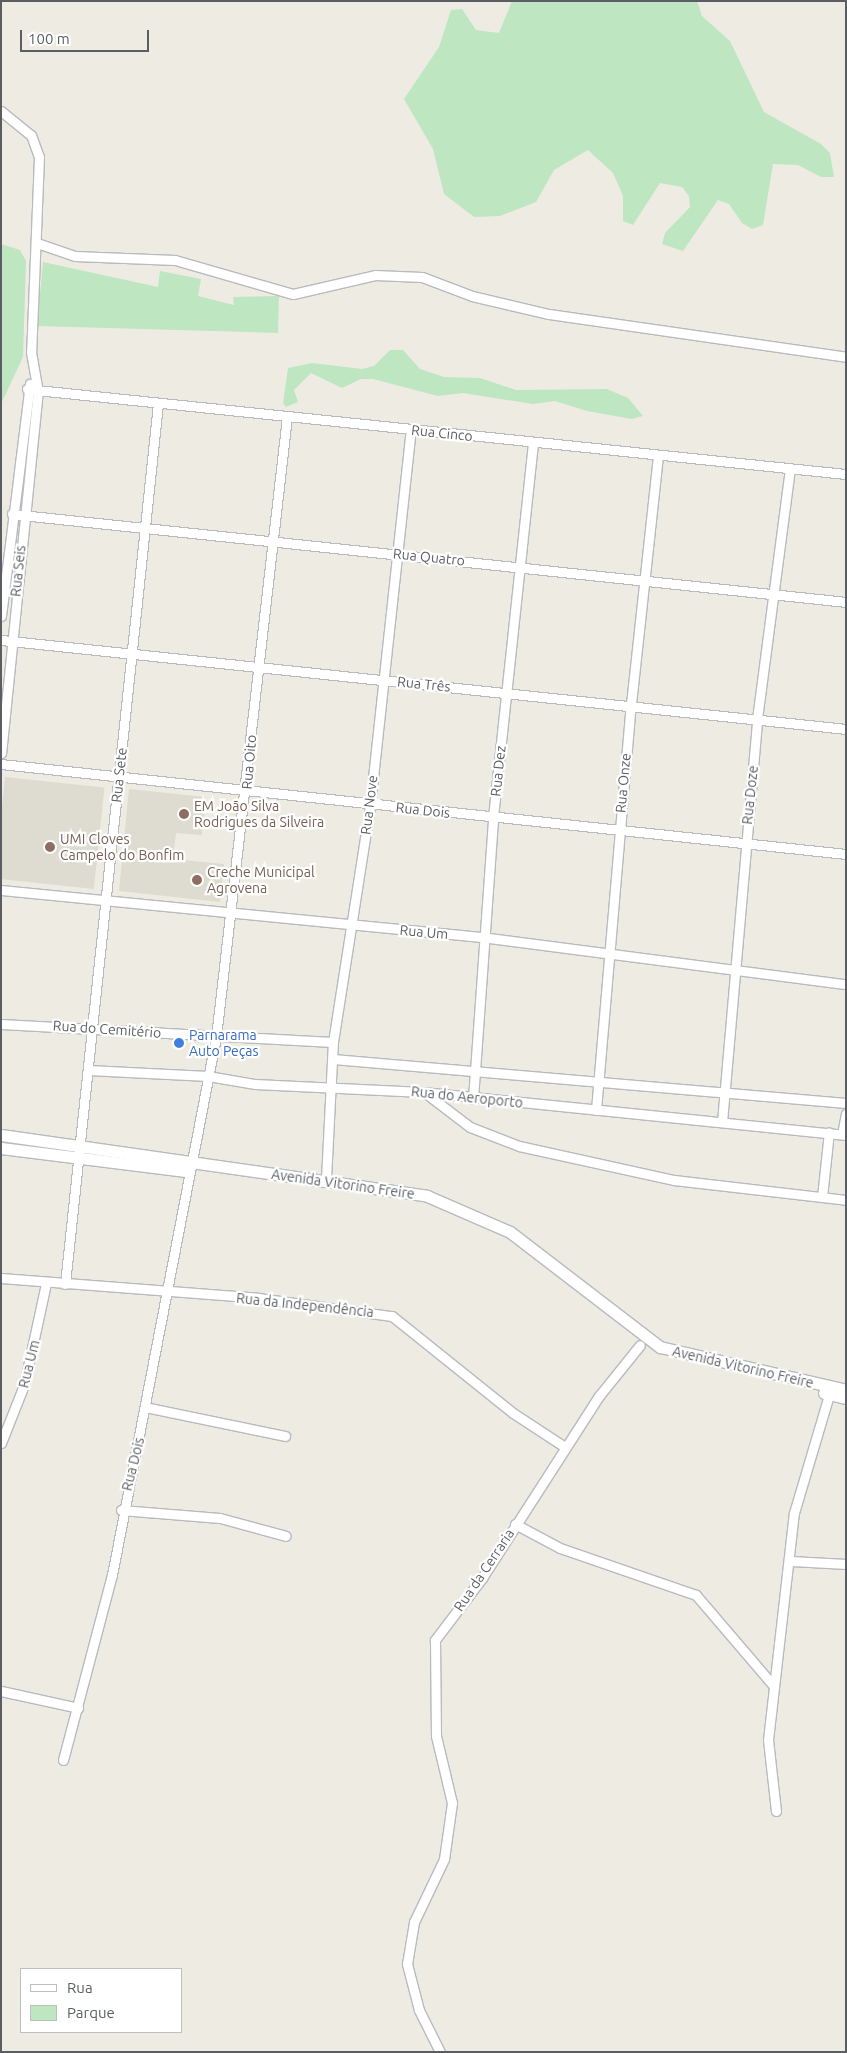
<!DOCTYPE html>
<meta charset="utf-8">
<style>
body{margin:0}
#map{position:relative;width:847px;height:2053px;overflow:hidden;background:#eeece2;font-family:Ubuntu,sans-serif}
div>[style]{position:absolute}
.education>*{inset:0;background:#dedbd0;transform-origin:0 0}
.green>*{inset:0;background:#bee6c0}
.roads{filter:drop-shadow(1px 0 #b7babf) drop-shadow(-1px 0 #b7babf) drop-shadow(0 1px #b7babf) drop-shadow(0 -1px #b7babf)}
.minor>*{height:9px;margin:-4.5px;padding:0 4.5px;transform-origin:4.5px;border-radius:4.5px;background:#fff}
.tertiary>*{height:11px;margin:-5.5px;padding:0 5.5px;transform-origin:5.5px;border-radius:5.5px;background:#fff}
.dots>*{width:14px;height:14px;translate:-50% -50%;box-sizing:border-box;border:2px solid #fff;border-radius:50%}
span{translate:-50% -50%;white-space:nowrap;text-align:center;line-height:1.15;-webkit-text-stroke:4.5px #fff;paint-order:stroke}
.street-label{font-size:14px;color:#5a5e63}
.education-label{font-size:14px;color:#785e54}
.left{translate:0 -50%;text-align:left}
.shop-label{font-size:14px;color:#366cbe}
.frame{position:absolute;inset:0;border:2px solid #5a5e63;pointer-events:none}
.legend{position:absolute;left:20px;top:1968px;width:162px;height:65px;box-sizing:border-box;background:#fff;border:1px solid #bdbfc1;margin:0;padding:6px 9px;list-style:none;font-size:15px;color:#5a5e63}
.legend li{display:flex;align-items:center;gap:10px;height:25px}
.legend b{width:25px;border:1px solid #bdbfc1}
.scale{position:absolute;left:20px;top:30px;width:129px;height:22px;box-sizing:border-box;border:2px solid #5a5e63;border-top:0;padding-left:6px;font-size:15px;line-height:18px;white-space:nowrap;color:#5a5e63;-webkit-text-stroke:4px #fff;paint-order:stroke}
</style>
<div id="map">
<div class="education">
<i style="left:5px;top:777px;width:100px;height:102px;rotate:6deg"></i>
<i style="clip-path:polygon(129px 789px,206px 797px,202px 835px,176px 833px,173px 859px,224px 864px,220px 902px,119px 891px)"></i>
</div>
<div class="green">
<i style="clip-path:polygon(512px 1px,697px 1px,702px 16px,730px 41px,764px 112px,821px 144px,830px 153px,834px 177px,821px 177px,798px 165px,773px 164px,763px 225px,752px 229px,742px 223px,729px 204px,718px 200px,683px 251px,662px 244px,665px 233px,690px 207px,689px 196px,682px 187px,660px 183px,633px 225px,623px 221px,623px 196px,613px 173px,588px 150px,554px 170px,536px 202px,500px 216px,474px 217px,444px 194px,433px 149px,404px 99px,439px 47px,451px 10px,462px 9px,476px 30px,499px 33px)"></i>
<i style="clip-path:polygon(1px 244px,20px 250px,26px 261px,23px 357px,1px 404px)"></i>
<i style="clip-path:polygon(43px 262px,158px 287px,160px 271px,201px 279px,198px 296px,234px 305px,233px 297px,279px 296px,278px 333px,37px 326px)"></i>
<i style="clip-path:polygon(390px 350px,403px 350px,420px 369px,444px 377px,480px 378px,516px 390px,607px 389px,628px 398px,643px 416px,632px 419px,587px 411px,555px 401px,533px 404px,463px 393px,438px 396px,373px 379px,361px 379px,342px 388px,311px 373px,294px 390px,298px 402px,286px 407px,283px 403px,288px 368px,312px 363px,362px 369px,374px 366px)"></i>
</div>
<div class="roads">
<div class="minor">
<i style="left:1px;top:111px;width:38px;rotate:39deg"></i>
<i style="left:31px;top:135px;width:23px;rotate:70deg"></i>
<i style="left:39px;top:157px;width:195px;rotate:92.3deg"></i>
<i style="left:31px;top:352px;width:39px;rotate:80deg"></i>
<i style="left:38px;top:390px;width:365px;rotate:95.8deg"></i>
<i style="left:37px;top:243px;width:40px;rotate:18.9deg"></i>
<i style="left:75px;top:256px;width:100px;rotate:2.3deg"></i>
<i style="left:175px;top:260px;width:123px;rotate:16.1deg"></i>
<i style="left:293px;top:294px;width:84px;rotate:-13deg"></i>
<i style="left:375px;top:275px;width:47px;rotate:2.4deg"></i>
<i style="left:422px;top:277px;width:53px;rotate:20.8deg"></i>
<i style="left:472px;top:296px;width:79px;rotate:13.2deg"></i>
<i style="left:549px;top:314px;width:300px;rotate:8.2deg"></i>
<i style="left:27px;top:389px;width:823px;rotate:5.93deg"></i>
<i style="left:12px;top:514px;width:839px;rotate:6.02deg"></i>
<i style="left:1px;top:616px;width:234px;rotate:-82.9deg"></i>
<i style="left:1px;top:640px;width:850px;rotate:6.01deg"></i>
<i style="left:1px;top:764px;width:850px;rotate:6.08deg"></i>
<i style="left:1px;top:890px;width:483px;rotate:5.6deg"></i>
<i style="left:482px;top:937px;width:367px;rotate:7.4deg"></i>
<i style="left:1px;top:1024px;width:332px;rotate:3.1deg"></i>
<i style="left:333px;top:1059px;width:515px;rotate:4.9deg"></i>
<i style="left:88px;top:1070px;width:120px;rotate:2.9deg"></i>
<i style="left:208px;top:1076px;width:48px;rotate:9.7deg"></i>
<i style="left:255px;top:1084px;width:168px;rotate:2.7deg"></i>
<i style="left:423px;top:1092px;width:425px;rotate:5.8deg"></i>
<i style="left:424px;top:1092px;width:58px;rotate:37.3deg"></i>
<i style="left:470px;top:1127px;width:53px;rotate:21.2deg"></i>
<i style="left:519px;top:1146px;width:159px;rotate:12.4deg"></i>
<i style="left:674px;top:1180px;width:173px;rotate:6.6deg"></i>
<i style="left:473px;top:1099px;width:283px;rotate:-85.9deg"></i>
<i style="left:493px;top:817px;width:376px;rotate:-83.9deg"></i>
<i style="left:596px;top:1110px;width:408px;rotate:-85.1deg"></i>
<i style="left:631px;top:704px;width:249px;rotate:-83.8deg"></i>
<i style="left:722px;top:1122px;width:405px;rotate:-85deg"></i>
<i style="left:757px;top:719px;width:251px;rotate:-82.5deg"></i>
<i style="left:842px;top:1134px;width:21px;rotate:-79deg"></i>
<i style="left:326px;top:1179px;width:137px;rotate:-87.1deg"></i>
<i style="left:333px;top:1042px;width:240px;rotate:-81.1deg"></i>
<i style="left:370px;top:805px;width:377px;rotate:-83.8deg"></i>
<i style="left:822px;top:1197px;width:65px;rotate:-83.9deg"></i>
<i style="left:1px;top:1278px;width:258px;rotate:4.4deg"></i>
<i style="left:258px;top:1298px;width:135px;rotate:7.7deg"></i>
<i style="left:392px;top:1316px;width:155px;rotate:38.7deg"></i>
<i style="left:513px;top:1413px;width:62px;rotate:33.2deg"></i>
<i style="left:65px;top:1284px;width:885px;rotate:-83.97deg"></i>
<i style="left:145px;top:1407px;width:143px;rotate:11.7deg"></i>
<i style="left:1px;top:1443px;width:62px;rotate:-68.4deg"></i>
<i style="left:24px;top:1385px;width:104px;rotate:-77.8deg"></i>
<i style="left:121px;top:1510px;width:99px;rotate:4.6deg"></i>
<i style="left:220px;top:1518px;width:68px;rotate:15.3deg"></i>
<i style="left:515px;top:1524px;width:51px;rotate:28.1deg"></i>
<i style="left:560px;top:1548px;width:144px;rotate:19.1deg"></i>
<i style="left:696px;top:1595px;width:118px;rotate:49.5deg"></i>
<i style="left:791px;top:1561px;width:55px;rotate:3.1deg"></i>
<i style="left:1px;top:1691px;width:79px;rotate:12.4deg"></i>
<i style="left:63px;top:1760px;width:191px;rotate:-75.2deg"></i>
<i style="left:112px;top:1575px;width:548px;rotate:-79.06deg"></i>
<i style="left:216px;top:1037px;width:624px;rotate:-83.47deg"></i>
<i style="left:776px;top:1811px;width:71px;rotate:-96.4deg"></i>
<i style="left:768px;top:1740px;width:228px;rotate:-83.5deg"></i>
<i style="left:794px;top:1513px;width:123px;rotate:-73.5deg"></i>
<i style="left:440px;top:2052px;width:47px;rotate:-116.6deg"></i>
<i style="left:419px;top:2010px;width:48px;rotate:-104.6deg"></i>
<i style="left:407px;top:1964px;width:43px;rotate:-80.5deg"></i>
<i style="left:414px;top:1922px;width:70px;rotate:-64.5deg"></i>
<i style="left:444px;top:1859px;width:57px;rotate:-81.9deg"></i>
<i style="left:452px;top:1803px;width:69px;rotate:-103.4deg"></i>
<i style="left:436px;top:1736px;width:96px;rotate:-90.6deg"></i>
<i style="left:435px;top:1640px;width:78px;rotate:-52.8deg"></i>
<i style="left:482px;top:1578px;width:216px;rotate:-57.3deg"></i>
<i style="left:599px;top:1396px;width:65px;rotate:-51.2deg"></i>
</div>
<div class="tertiary">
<i style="left:1px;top:1135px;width:430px;rotate:8.1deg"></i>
<i style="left:427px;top:1196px;width:90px;rotate:23.4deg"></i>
<i style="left:510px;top:1232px;width:189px;rotate:37.5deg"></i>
<i style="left:660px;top:1347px;width:191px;rotate:13deg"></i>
<i style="left:1px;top:1148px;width:186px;rotate:7.1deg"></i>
<i style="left:824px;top:1393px;width:23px;rotate:13deg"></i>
</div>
</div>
<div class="dots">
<i style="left:184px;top:814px;background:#8d6e63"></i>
<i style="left:50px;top:847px;background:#8d6e63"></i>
<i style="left:197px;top:880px;background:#8d6e63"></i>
<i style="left:179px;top:1043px;background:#3f7fe0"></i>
</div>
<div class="street-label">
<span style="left:442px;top:433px;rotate:6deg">Rua Cinco</span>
<span style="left:429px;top:557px;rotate:6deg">Rua Quatro</span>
<span style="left:18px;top:571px;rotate:-84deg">Rua Seis</span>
<span style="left:424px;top:684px;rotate:6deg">Rua Três</span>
<span style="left:249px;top:762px;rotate:-85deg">Rua Oito</span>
<span style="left:498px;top:771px;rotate:-84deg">Rua Dez</span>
<span style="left:119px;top:775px;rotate:-84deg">Rua Sete</span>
<span style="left:623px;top:783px;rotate:-85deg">Rua Onze</span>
<span style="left:750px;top:795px;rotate:-84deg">Rua Doze</span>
<span style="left:369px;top:805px;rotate:-83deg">Rua Nove</span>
<span style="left:423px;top:810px;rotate:6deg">Rua Dois</span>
<span style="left:424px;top:932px;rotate:5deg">Rua Um</span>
<span style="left:107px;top:1029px;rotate:4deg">Rua do Cemitério</span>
<span style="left:467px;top:1097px;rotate:6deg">Rua do Aeroporto</span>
<span style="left:343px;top:1184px;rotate:8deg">Avenida Vitorino Freire</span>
<span style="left:305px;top:1305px;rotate:6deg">Rua da Independência</span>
<span style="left:29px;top:1364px;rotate:-76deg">Rua Um</span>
<span style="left:743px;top:1367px;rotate:13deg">Avenida Vitorino Freire</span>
<span style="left:133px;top:1464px;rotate:-76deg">Rua Dois</span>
<span style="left:484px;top:1570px;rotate:-56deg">Rua da Cerraria</span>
</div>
<div class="education-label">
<span class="left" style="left:194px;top:814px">EM João Silva<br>Rodrigues da Silveira</span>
<span class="left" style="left:60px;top:847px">UMI Cloves<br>Campelo do Bonfim</span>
<span class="left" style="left:207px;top:880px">Creche Municipal<br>Agrovena</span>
</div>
<div class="shop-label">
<span class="left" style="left:189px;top:1043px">Parnarama<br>Auto Peças</span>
</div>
<div class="frame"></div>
<ul class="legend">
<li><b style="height:6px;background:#fff"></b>Rua</li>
<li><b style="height:14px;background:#bee6c0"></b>Parque</li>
</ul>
<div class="scale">100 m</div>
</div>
